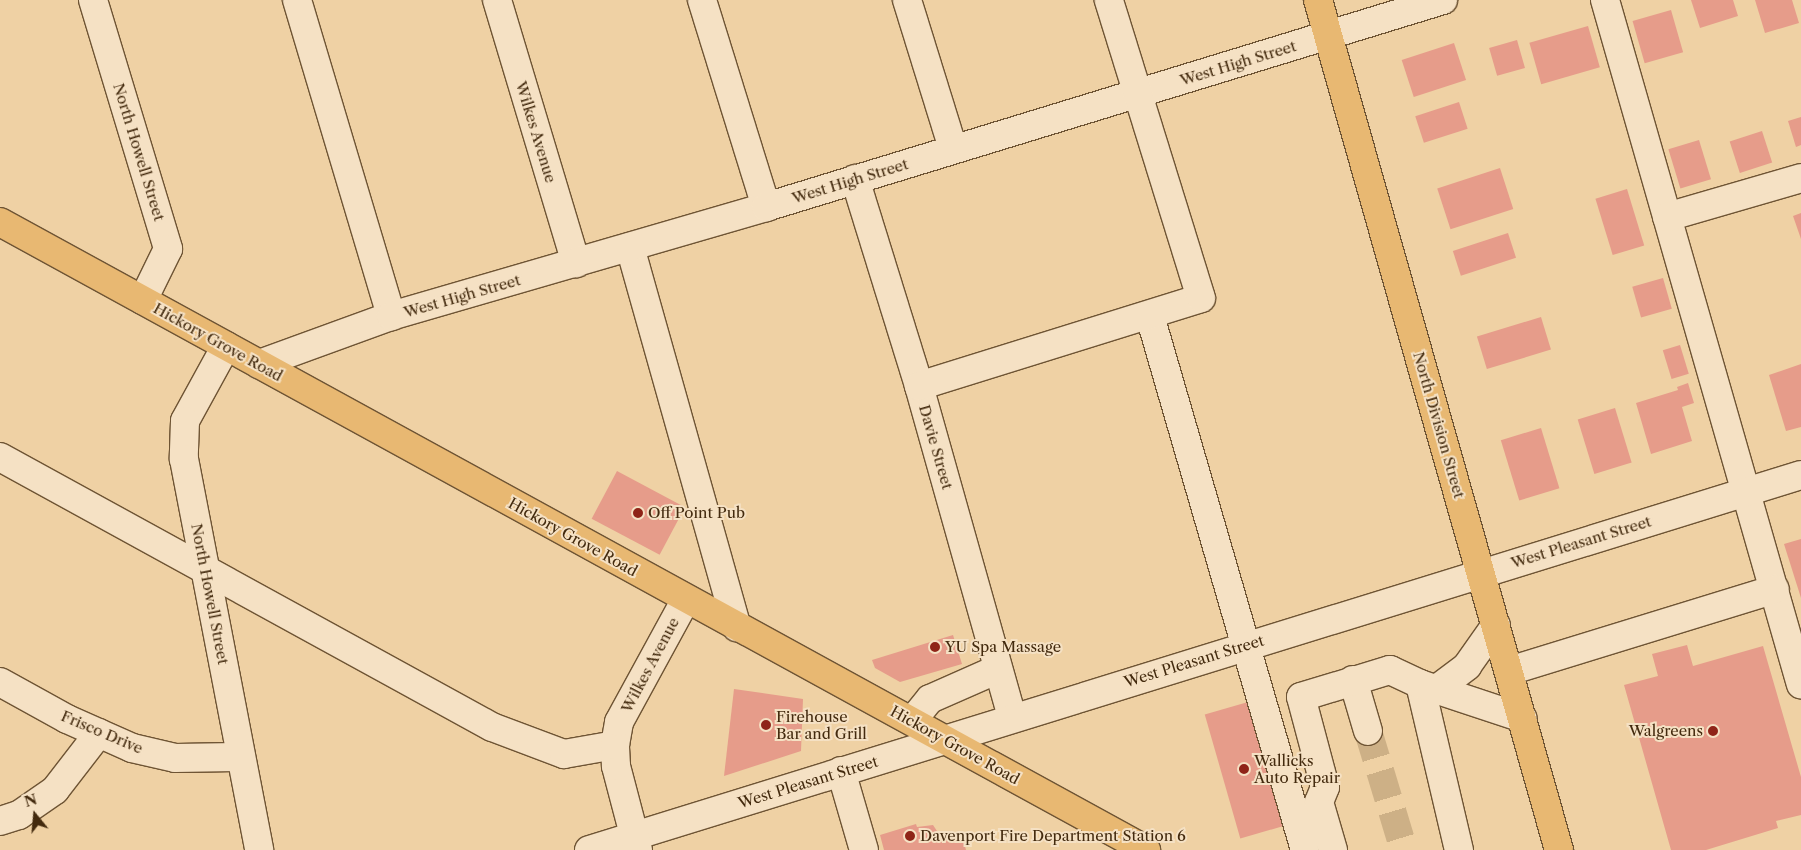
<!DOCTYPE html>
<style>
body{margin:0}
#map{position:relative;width:1801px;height:850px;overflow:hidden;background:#efd1a4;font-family:"Libre Caslon Text",serif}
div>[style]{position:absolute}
.building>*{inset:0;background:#e69c8a;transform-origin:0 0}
.minor-tunnel>*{height:28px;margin-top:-14px;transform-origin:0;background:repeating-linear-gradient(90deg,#cdb086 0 28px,transparent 0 42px)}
.roads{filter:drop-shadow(1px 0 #6e5434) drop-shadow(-1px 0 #6e5434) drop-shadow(0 1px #6e5434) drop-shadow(0 -1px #6e5434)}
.minor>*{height:28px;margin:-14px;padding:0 14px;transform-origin:14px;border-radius:14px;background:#f5e1c4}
.major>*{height:28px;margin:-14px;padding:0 14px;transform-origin:14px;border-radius:14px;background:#e8b872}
.dots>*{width:14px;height:14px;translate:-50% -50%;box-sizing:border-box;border:2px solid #f5e1c4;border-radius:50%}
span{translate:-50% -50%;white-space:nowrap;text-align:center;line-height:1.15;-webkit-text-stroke:4px #f5e1c4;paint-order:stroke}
.street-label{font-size:15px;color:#432a0e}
.poi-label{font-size:15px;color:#432a0e}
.left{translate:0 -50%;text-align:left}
.right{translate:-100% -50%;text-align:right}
.north{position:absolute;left:10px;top:790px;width:50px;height:50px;-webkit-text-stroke:4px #f5e1c4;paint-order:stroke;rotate:343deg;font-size:14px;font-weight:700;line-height:20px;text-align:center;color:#432a0e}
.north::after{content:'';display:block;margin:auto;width:18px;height:22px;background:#432a0e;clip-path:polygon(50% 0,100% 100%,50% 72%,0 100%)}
</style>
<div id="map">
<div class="building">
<i style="clip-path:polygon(1691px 0,1733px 0,1738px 16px,1700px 28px)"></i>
<i style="clip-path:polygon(1755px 0,1792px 0,1799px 23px,1765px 33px)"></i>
<i style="left:1671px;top:10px;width:44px;height:40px;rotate:74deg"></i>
<i style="left:1588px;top:26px;width:43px;height:61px;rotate:74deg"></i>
<i style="left:1517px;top:40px;width:29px;height:29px;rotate:74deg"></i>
<i style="left:1454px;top:43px;width:39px;height:55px;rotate:72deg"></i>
<i style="left:1459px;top:102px;width:28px;height:46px;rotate:72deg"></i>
<i style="clip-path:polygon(1801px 117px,1801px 145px,1796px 147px,1788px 121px)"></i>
<i style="left:1762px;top:131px;width:33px;height:34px;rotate:72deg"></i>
<i style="left:1699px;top:140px;width:41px;height:32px;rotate:73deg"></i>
<i style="left:1500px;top:168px;width:43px;height:66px;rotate:72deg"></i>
<i style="left:1627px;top:189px;width:59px;height:33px;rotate:73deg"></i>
<i style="clip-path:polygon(1801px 213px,1801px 239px,1793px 216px)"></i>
<i style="left:1508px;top:233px;width:26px;height:58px;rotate:72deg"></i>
<i style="left:1663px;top:278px;width:32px;height:32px;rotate:74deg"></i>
<i style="left:1541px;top:317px;width:34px;height:67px;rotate:73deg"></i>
<i style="left:1680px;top:345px;width:30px;height:18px;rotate:73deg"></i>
<i style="clip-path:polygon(1801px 364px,1801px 427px,1786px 431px,1769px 375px)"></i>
<i style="clip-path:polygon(1688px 383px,1694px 403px,1682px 407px,1692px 441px,1651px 454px,1636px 403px,1678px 390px,1677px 387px)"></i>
<i style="left:1615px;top:408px;width:57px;height:39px;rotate:73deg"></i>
<i style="left:1541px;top:428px;width:63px;height:42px;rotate:73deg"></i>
<i style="left:617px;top:471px;width:77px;height:54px;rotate:28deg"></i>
<i style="clip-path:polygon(1801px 539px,1801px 598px,1784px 544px)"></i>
<i style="clip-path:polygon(953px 635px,962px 664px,900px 682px,875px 668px,872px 660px)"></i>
<i style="clip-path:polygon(1687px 645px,1693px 666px,1763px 646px,1801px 777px,1801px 815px,1776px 821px,1778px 828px,1706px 850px,1671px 850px,1624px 685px,1658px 676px,1652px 654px)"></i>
<i style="clip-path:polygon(734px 689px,803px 699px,801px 751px,724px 776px)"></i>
<i style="left:1248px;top:702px;width:129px;height:45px;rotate:74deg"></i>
<i style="clip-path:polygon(916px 824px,917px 827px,933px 825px,941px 837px,961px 832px,966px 850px,884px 850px,880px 835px)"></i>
</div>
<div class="minor-tunnel">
<i style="left:1368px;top:731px;width:124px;rotate:73.2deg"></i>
</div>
<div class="roads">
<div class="minor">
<i style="left:93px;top:0;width:260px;rotate:73.2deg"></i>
<i style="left:168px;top:249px;width:57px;rotate:116.1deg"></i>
<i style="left:297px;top:0;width:330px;rotate:73.4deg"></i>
<i style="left:497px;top:0;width:275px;rotate:73.3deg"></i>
<i style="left:702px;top:0;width:217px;rotate:72.8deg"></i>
<i style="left:907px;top:0;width:156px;rotate:72.8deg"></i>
<i style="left:1605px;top:0;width:712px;rotate:74.03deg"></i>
<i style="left:855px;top:179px;width:217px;rotate:72.8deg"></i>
<i style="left:919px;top:386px;width:344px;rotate:74.3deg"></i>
<i style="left:1667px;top:217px;width:140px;rotate:-16.2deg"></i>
<i style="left:630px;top:247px;width:395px;rotate:74.3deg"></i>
<i style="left:1150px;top:316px;width:556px;rotate:73.81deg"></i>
<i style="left:226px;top:346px;width:85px;rotate:118.7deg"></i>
<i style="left:185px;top:421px;width:38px;rotate:92deg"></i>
<i style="left:184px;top:459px;width:398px;rotate:79.1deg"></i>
<i style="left:259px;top:364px;width:140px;rotate:-20deg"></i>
<i style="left:391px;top:316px;width:391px;rotate:-16.2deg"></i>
<i style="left:766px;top:207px;width:708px;rotate:-17deg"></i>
<i style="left:919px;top:386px;width:295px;rotate:-17.3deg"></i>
<i style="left:1201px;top:298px;width:312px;rotate:-107.2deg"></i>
<i style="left:0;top:457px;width:561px;rotate:28.76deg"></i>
<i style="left:492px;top:727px;width:77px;rotate:20.6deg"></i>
<i style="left:564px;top:754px;width:52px;rotate:-10deg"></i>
<i style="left:1509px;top:671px;width:278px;rotate:-17.1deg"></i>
<i style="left:1353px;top:680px;width:53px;rotate:73.6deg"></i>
<i style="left:0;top:682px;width:77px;rotate:28.9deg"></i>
<i style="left:67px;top:719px;width:71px;rotate:24deg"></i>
<i style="left:132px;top:748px;width:44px;rotate:13.1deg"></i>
<i style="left:175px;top:758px;width:66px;rotate:-0.9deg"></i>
<i style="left:1420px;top:684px;width:171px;rotate:76.8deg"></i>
<i style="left:1437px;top:689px;width:38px;rotate:-37deg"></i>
<i style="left:1467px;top:666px;width:50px;rotate:-54.7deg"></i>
<i style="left:912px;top:721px;width:28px;rotate:-51deg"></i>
<i style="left:930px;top:699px;width:74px;rotate:-23.8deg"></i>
<i style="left:841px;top:771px;width:82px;rotate:73.8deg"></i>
<i style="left:0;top:821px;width:20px;rotate:-18deg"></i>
<i style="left:19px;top:815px;width:44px;rotate:-34.8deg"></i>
<i style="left:55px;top:790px;width:72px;rotate:-52.3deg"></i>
<i style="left:589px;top:850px;width:1269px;rotate:-17.19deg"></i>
<i style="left:638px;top:850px;width:87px;rotate:-104.7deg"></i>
<i style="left:616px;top:766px;width:21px;rotate:-93deg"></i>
<i style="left:615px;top:745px;width:23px;rotate:-80deg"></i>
<i style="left:619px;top:722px;width:140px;rotate:-61.4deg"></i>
<i style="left:1333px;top:850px;width:50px;rotate:-106.3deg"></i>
<i style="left:1319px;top:802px;width:16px;rotate:-68deg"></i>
<i style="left:1325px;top:787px;width:93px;rotate:-104.9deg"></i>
<i style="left:1301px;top:697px;width:93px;rotate:-16.9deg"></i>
<i style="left:1390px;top:670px;width:33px;rotate:25deg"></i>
<i style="left:1420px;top:684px;width:108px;rotate:18.4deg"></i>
</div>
<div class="major">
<i style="left:1318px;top:0;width:884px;rotate:74.17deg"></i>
<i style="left:0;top:222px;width:1307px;rotate:28.72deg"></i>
</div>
</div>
<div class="dots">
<i style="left:638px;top:513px;background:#8f2418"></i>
<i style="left:935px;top:647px;background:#8f2418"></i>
<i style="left:766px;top:725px;background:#8f2418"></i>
<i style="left:1713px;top:731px;background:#8f2418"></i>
<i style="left:1244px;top:769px;background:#8f2418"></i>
<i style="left:910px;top:836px;background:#8f2418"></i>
</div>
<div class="street-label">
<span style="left:1238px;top:63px;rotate:-17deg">West High Street</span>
<span style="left:536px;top:132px;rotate:73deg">Wilkes Avenue</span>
<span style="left:139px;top:152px;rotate:73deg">North Howell Street</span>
<span style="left:850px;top:181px;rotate:-17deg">West High Street</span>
<span style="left:462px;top:296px;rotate:-16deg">West High Street</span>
<span style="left:218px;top:342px;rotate:29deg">Hickory Grove Road</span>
<span style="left:1439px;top:425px;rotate:74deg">North Division Street</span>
<span style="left:936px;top:447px;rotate:74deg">Davie Street</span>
<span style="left:573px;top:537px;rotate:29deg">Hickory Grove Road</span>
<span style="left:1581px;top:542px;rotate:-17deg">West Pleasant Street</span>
<span style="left:210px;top:594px;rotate:79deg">North Howell Street</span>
<span style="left:1194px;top:661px;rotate:-17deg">West Pleasant Street</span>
<span style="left:650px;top:665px;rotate:-62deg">Wilkes Avenue</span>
<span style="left:102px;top:732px;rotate:23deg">Frisco Drive</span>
<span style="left:955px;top:745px;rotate:29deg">Hickory Grove Road</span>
<span style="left:808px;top:782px;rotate:-17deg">West Pleasant Street</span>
</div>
<div class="poi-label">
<span class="left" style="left:648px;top:513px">Off Point Pub</span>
<span class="left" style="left:945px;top:647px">YU Spa Massage</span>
<span class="left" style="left:776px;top:725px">Firehouse<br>Bar and Grill</span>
<span class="right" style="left:1703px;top:731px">Walgreens</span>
<span class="left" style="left:1254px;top:769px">Wallicks<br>Auto Repair</span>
<span class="left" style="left:920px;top:836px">Davenport Fire Department Station 6</span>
</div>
<div class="north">N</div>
</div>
